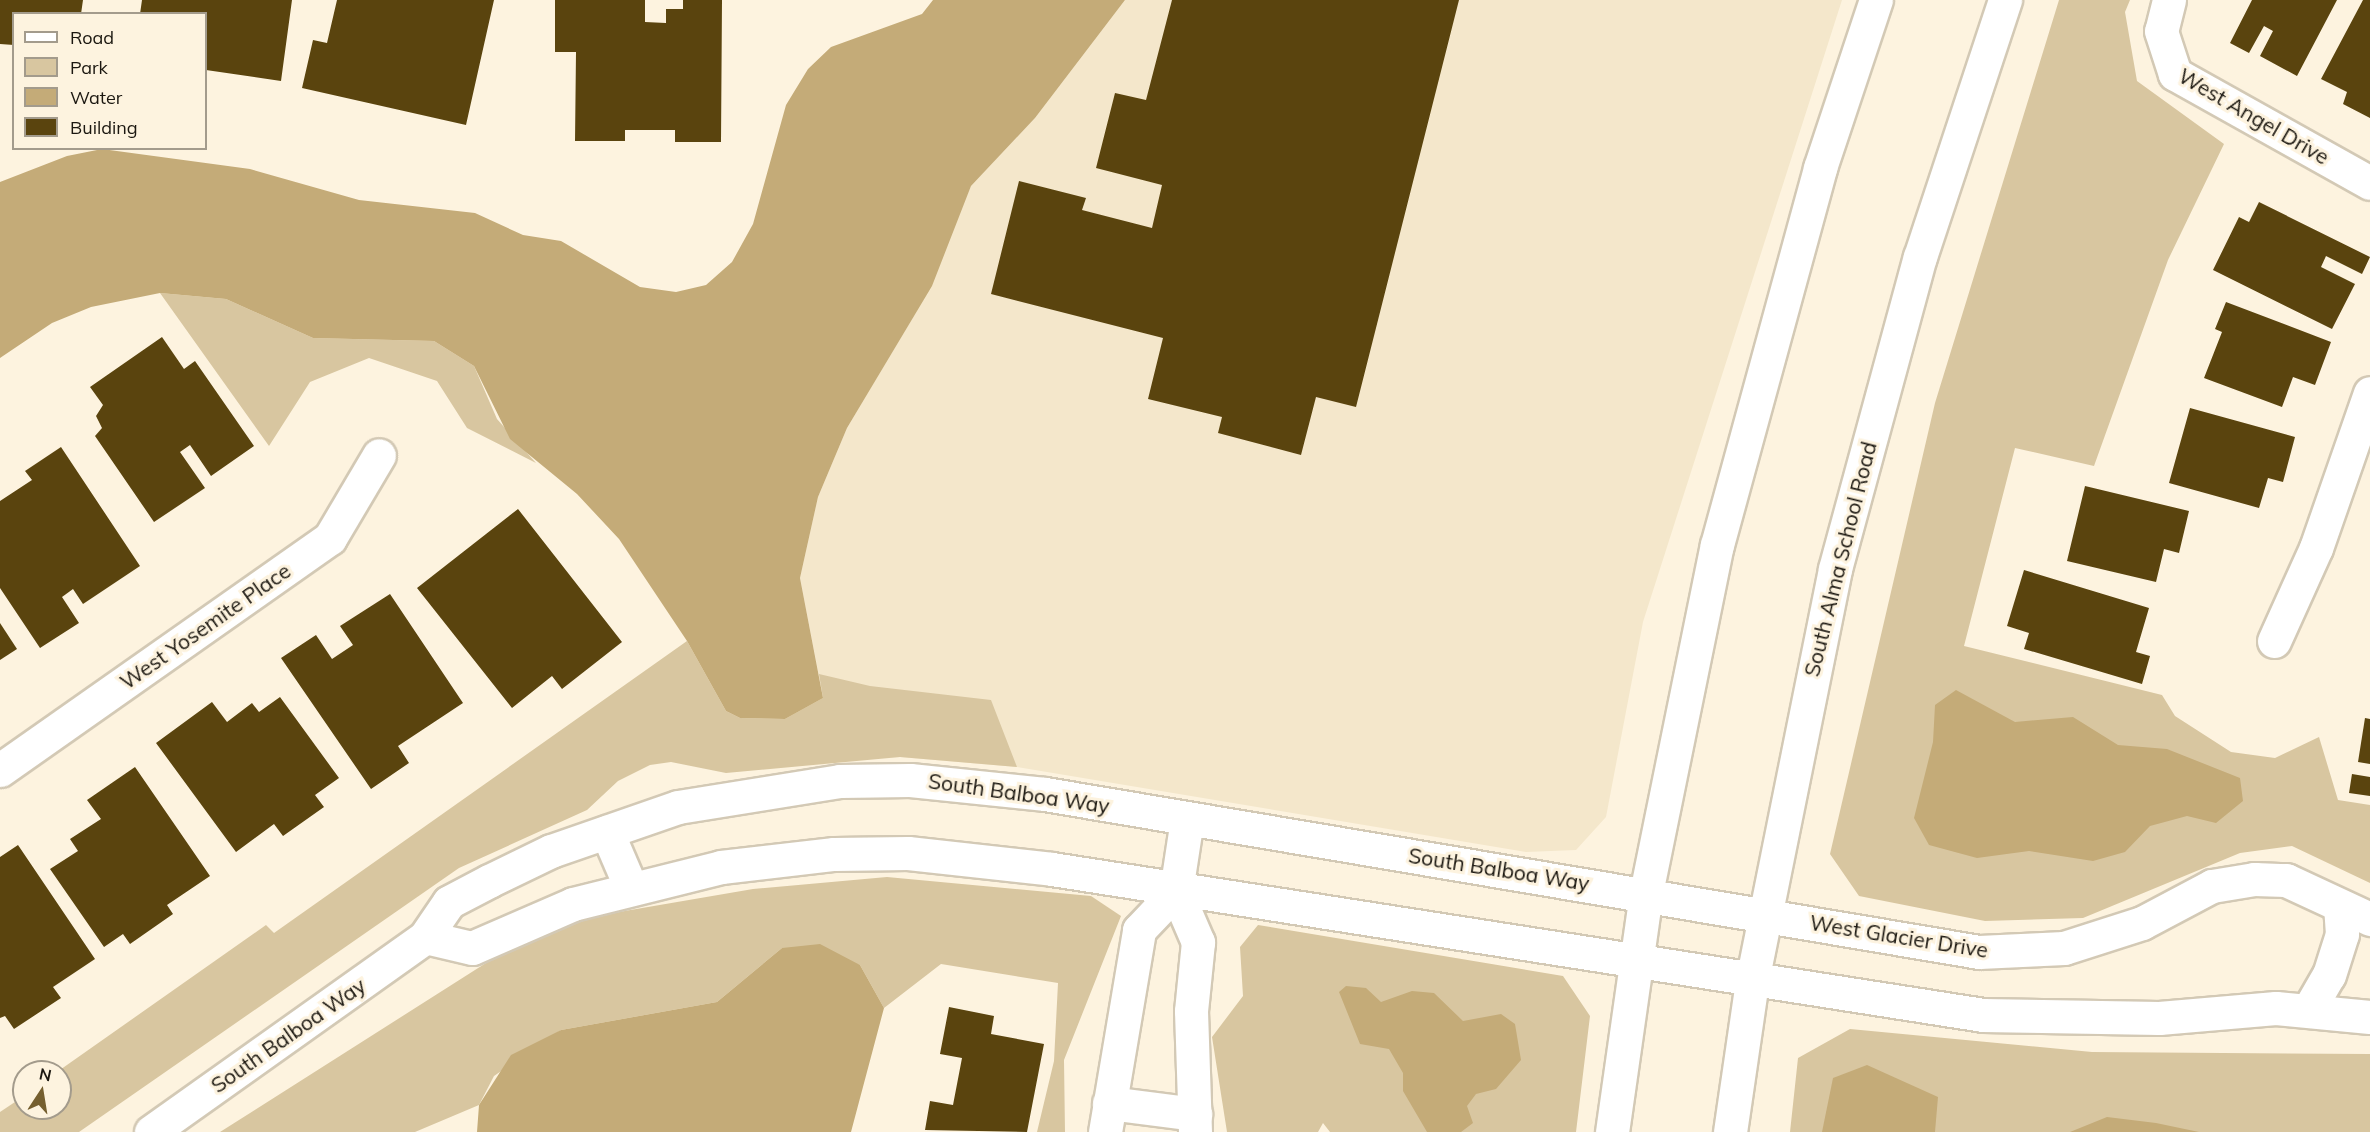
<!DOCTYPE html>
<style>
body{margin:0}
#map{position:relative;width:2370px;height:1132px;overflow:hidden;background:#fdf3df;font-family:Mulish,sans-serif}
div>[style]{position:absolute}
.built>*{inset:0;background:#f4e7cb}
.green>*{inset:0;background:#d8c6a0}
.water>*{inset:0;background:#c4ab78}
.building>*{inset:0;background:#5a440e}
.roads{filter:drop-shadow(2px 0 #d3c9b5) drop-shadow(-2px 0 #d3c9b5) drop-shadow(0 2px #d3c9b5) drop-shadow(0 -2px #d3c9b5)}
.minor>*{height:33px;margin:-16.5px;padding:0 16.5px;transform-origin:16.5px;border-radius:16.5px;background:#fff}
.secondary>*{height:33px;margin:-16.5px;padding:0 16.5px;transform-origin:16.5px;border-radius:16.5px;background:#fff}
span{translate:-50% -50%;white-space:nowrap;text-align:center;line-height:1.15;-webkit-text-stroke:6px #fdf3df;paint-order:stroke}
.street-label{font-size:21px;color:#1b1710}
.legend{position:absolute;left:12px;top:12px;width:195px;height:138px;box-sizing:border-box;background:#fdf3df;border:2px solid #a39b8c;margin:0;padding:8px 10px;list-style:none;font-size:18px;color:#1b1710}
.legend li{display:flex;align-items:center;gap:12px;height:30px}
.legend b{width:30px;border:2px solid #a39b8c}
.north{position:absolute;left:12px;top:1060px;width:60px;height:60px;box-sizing:border-box;background:#fdf3df;border:2px solid #a39b8c;border-radius:50%;rotate:12deg;font-size:16px;font-weight:700;line-height:24px;text-align:center;color:#1b1710}
.north::after{content:'';display:block;margin:auto;width:21px;height:27px;background:#755f2f;clip-path:polygon(50% 0,100% 100%,50% 72%,0 100%)}
</style>
<div id="map">
<div class="built">
<i style="clip-path:polygon(1125px 0,1842px 0,1643px 622px,1606px 817px,1576px 850px,1526px 852px,1017px 767px,900px 757px,835px 760px,785px 719px,823px 697px,800px 578px,818px 497px,847px 428px,915px 314px,971px 186px,1035px 118px)"></i>
</div>
<div class="green">
<i style="clip-path:polygon(2059px 0,2130px 0,2125px 12px,2137px 81px,2224px 144px,2168px 260px,2094px 466px,2015px 448px,1964px 646px,2162px 695px,2175px 716px,2231px 752px,2275px 758px,2319px 737px,2338px 800px,2370px 805px,2370px 883px,2292px 846px,2240px 853px,2083px 918px,1985px 921px,1859px 896px,1830px 854px,1935px 403px)"></i>
<i style="clip-path:polygon(160px 293px,226px 299px,313px 338px,434px 341px,474px 366px,497px 419px,536px 463px,467px 428px,437px 381px,369px 358px,310px 382px,269px 446px)"></i>
<i style="clip-path:polygon(687px 641px,726px 711px,740px 718px,785px 719px,823px 698px,819px 674px,870px 686px,991px 700px,1017px 767px,900px 757px,726px 773px,671px 762px,650px 765px,618px 781px,587px 810px,459px 868px,79px 1132px,0 1132px,0 1112px,24px 1096px,24px 1108px,60px 1108px,57px 1072px,266px 925px,274px 933px)"></i>
<i style="clip-path:polygon(887px 877px,1091px 896px,1121px 916px,1064px 1060px,1065px 1132px,1037px 1132px,1054px 1061px,1058px 983px,941px 964px,884px 1008px,860px 965px,782px 948px,717px 1002px,561px 1030px,494px 1076px,479px 1105px,415px 1132px,220px 1132px,516px 944px,578px 919px,753px 889px)"></i>
<i style="clip-path:polygon(1258px 925px,1563px 976px,1590px 1016px,1576px 1132px,1330px 1132px,1323px 1123px,1318px 1132px,1227px 1132px,1212px 1037px,1243px 996px,1240px 947px)"></i>
<i style="clip-path:polygon(1850px 1029px,2092px 1052px,2370px 1054px,2370px 1132px,1790px 1132px,1798px 1058px)"></i>
</div>
<div class="water">
<i style="clip-path:polygon(933px 0,1125px 0,1035px 118px,971px 186px,932px 286px,847px 428px,818px 497px,800px 578px,823px 698px,785px 719px,740px 718px,726px 711px,687px 641px,619px 539px,577px 494px,510px 439px,474px 366px,434px 341px,313px 338px,226px 299px,160px 293px,91px 307px,52px 323px,0 358px,0 182px,67px 156px,102px 149px,250px 169px,359px 200px,475px 213px,523px 235px,561px 241px,640px 287px,676px 292px,706px 285px,732px 262px,753px 224px,786px 105px,808px 69px,831px 47px,922px 14px)"></i>
<i style="clip-path:polygon(1956px 690px,2015px 722px,2073px 717px,2118px 745px,2167px 749px,2240px 778px,2243px 801px,2216px 823px,2187px 816px,2150px 826px,2125px 852px,2093px 861px,2029px 851px,1977px 858px,1929px 845px,1914px 818px,1933px 742px,1935px 705px)"></i>
<i style="clip-path:polygon(820px 944px,860px 965px,884px 1008px,851px 1132px,477px 1132px,479px 1105px,511px 1055px,561px 1030px,717px 1002px,782px 948px)"></i>
<i style="clip-path:polygon(1346px 986px,1366px 988px,1381px 1002px,1412px 991px,1434px 993px,1463px 1021px,1501px 1014px,1515px 1024px,1521px 1060px,1496px 1089px,1476px 1094px,1467px 1106px,1473px 1123px,1461px 1132px,1427px 1132px,1403px 1091px,1403px 1073px,1389px 1049px,1360px 1044px,1339px 992px)"></i>
<i style="clip-path:polygon(1867px 1065px,1938px 1097px,1935px 1132px,1822px 1132px,1833px 1078px)"></i>
<i style="clip-path:polygon(2107px 1117px,2156px 1123px,2199px 1132px,2070px 1132px)"></i>
</div>
<div class="building">
<i style="clip-path:polygon(0 0,83px 0,81px 14px,14px 14px,14px 45px,0 44px)"></i>
<i style="clip-path:polygon(142px 0,292px 0,281px 81px,206px 70px,206px 14px,140px 14px)"></i>
<i style="clip-path:polygon(337px 0,494px 0,466px 125px,302px 88px,313px 40px,327px 43px)"></i>
<i style="clip-path:polygon(555px 0,645px 0,645px 22px,666px 23px,666px 9px,683px 9px,683px 0,722px 0,721px 142px,675px 142px,675px 130px,625px 130px,625px 141px,575px 141px,576px 52px,555px 52px)"></i>
<i style="clip-path:polygon(1172px 0,1459px 0,1356px 407px,1316px 397px,1301px 455px,1218px 433px,1222px 417px,1148px 399px,1163px 338px,991px 294px,1019px 181px,1086px 198px,1082px 210px,1152px 228px,1162px 185px,1096px 168px,1115px 93px,1146px 100px)"></i>
<i style="clip-path:polygon(2252px 0,2337px 0,2297px 76px,2260px 56px,2273px 31px,2264px 26px,2249px 53px,2230px 43px)"></i>
<i style="clip-path:polygon(2363px 0,2370px 0,2370px 118px,2343px 104px,2347px 92px,2321px 79px)"></i>
<i style="clip-path:polygon(2259px 202px,2370px 257px,2362px 274px,2326px 256px,2321px 267px,2355px 284px,2332px 329px,2213px 270px,2239px 217px,2249px 222px)"></i>
<i style="clip-path:polygon(2226px 302px,2331px 342px,2315px 385px,2293px 377px,2282px 407px,2204px 378px,2222px 332px,2215px 329px)"></i>
<i style="clip-path:polygon(162px 337px,184px 369px,195px 361px,254px 446px,211px 476px,190px 445px,180px 452px,205px 488px,154px 522px,95px 436px,102px 428px,96px 416px,103px 405px,90px 387px)"></i>
<i style="clip-path:polygon(2190px 408px,2295px 437px,2283px 482px,2268px 478px,2259px 508px,2169px 483px)"></i>
<i style="clip-path:polygon(61px 447px,140px 566px,83px 604px,73px 589px,62px 597px,79px 623px,40px 648px,0 588px,0 501px,32px 480px,25px 471px)"></i>
<i style="clip-path:polygon(2085px 486px,2189px 511px,2179px 553px,2164px 549px,2156px 582px,2067px 561px)"></i>
<i style="clip-path:polygon(518px 509px,622px 642px,562px 689px,552px 676px,512px 708px,417px 588px)"></i>
<i style="clip-path:polygon(2024px 570px,2149px 608px,2136px 652px,2150px 656px,2142px 684px,2024px 649px,2029px 633px,2007px 626px)"></i>
<i style="clip-path:polygon(390px 594px,463px 703px,398px 746px,409px 763px,371px 789px,281px 658px,316px 635px,332px 659px,353px 645px,340px 626px)"></i>
<i style="clip-path:polygon(0 623px,17px 649px,0 660px)"></i>
<i style="clip-path:polygon(280px 697px,339px 778px,315px 795px,324px 807px,283px 836px,274px 824px,236px 852px,156px 743px,212px 702px,227px 722px,252px 703px,259px 712px)"></i>
<i style="clip-path:polygon(2365px 718px,2370px 719px,2370px 764px,2358px 762px)"></i>
<i style="clip-path:polygon(135px 767px,210px 876px,167px 905px,173px 914px,130px 944px,123px 934px,104px 947px,50px 869px,78px 851px,70px 839px,101px 819px,87px 800px)"></i>
<i style="clip-path:polygon(2352px 774px,2370px 777px,2370px 796px,2349px 793px)"></i>
<i style="clip-path:polygon(18px 845px,95px 959px,53px 987px,61px 998px,14px 1029px,5px 1016px,0 1018px,0 857px)"></i>
<i style="clip-path:polygon(949px 1007px,994px 1016px,991px 1034px,1044px 1044px,1027px 1132px,925px 1130px,930px 1101px,953px 1105px,962px 1058px,940px 1054px)"></i>
</div>
<div class="roads">
<div class="minor">
<i style="left:2169px;top:0;width:32px;rotate:104deg"></i>
<i style="left:2161px;top:31px;width:45px;rotate:72deg"></i>
<i style="left:2175px;top:74px;width:223px;rotate:29.2deg"></i>
<i style="left:2274px;top:641px;width:102px;rotate:-65.7deg"></i>
<i style="left:2316px;top:548px;width:164px;rotate:-70.8deg"></i>
<i style="left:0;top:770px;width:403px;rotate:-35.1deg"></i>
<i style="left:330px;top:538px;width:96px;rotate:-59.4deg"></i>
<i style="left:1187px;top:819px;width:73px;rotate:98.7deg"></i>
<i style="left:1176px;top:891px;width:56px;rotate:66.7deg"></i>
<i style="left:1198px;top:942px;width:69px;rotate:95.8deg"></i>
<i style="left:1191px;top:1011px;width:121px;rotate:88.1deg"></i>
<i style="left:607px;top:832px;width:61px;rotate:66.8deg"></i>
<i style="left:425px;top:937px;width:48px;rotate:13.2deg"></i>
<i style="left:472px;top:948px;width:110px;rotate:-23.5deg"></i>
<i style="left:573px;top:904px;width:153px;rotate:-14deg"></i>
<i style="left:721px;top:867px;width:114px;rotate:-6.6deg"></i>
<i style="left:834px;top:854px;width:74px;rotate:-0.8deg"></i>
<i style="left:908px;top:853px;width:145px;rotate:6.3deg"></i>
<i style="left:1052px;top:869px;width:942px;rotate:8.91deg"></i>
<i style="left:1983px;top:1015px;width:176px;rotate:1deg"></i>
<i style="left:2159px;top:1018px;width:117px;rotate:-4.9deg"></i>
<i style="left:2276px;top:1008px;width:94px;rotate:5.5deg"></i>
<i style="left:2309px;top:1009px;width:39px;rotate:-60deg"></i>
<i style="left:2329px;top:975px;width:43px;rotate:-72.4deg"></i>
<i style="left:2342px;top:934px;width:28px;rotate:-94deg"></i>
<i style="left:1109px;top:1103px;width:87px;rotate:7.3deg"></i>
<i style="left:151px;top:1132px;width:336px;rotate:-35.4deg"></i>
<i style="left:425px;top:937px;width:42px;rotate:-55.6deg"></i>
<i style="left:449px;top:902px;width:45px;rotate:-27.7deg"></i>
<i style="left:489px;top:881px;width:69px;rotate:-25.8deg"></i>
<i style="left:551px;top:851px;width:134px;rotate:-19.1deg"></i>
<i style="left:678px;top:807px;width:164px;rotate:-9.1deg"></i>
<i style="left:840px;top:781px;width:70px;rotate:-0.8deg"></i>
<i style="left:910px;top:780px;width:136px;rotate:5.9deg"></i>
<i style="left:1045px;top:794px;width:947px;rotate:9.6deg"></i>
<i style="left:1979px;top:952px;width:85px;rotate:-2.7deg"></i>
<i style="left:2064px;top:948px;width:82px;rotate:-17.8deg"></i>
<i style="left:2142px;top:923px;width:79px;rotate:-27.9deg"></i>
<i style="left:2212px;top:886px;width:43px;rotate:-9.5deg"></i>
<i style="left:2254px;top:879px;width:32px;rotate:2deg"></i>
<i style="left:2286px;top:880px;width:93px;rotate:24.9deg"></i>
<i style="left:1105px;top:1132px;width:205px;rotate:-80.4deg"></i>
<i style="left:1139px;top:930px;width:54px;rotate:-46.5deg"></i>
</div>
<div class="secondary">
<i style="left:1612px;top:1132px;width:241px;rotate:-81.9deg"></i>
<i style="left:1646px;top:893px;width:355px;rotate:-78.5deg"></i>
<i style="left:1717px;top:545px;width:391px;rotate:-74.7deg"></i>
<i style="left:1820px;top:168px;width:177px;rotate:-71.6deg"></i>
<i style="left:1730px;top:1132px;width:153px;rotate:-81.7deg"></i>
<i style="left:1752px;top:981px;width:420px;rotate:-78.6deg"></i>
<i style="left:1835px;top:569px;width:323px;rotate:-74.8deg"></i>
<i style="left:1920px;top:257px;width:271px;rotate:-71.7deg"></i>
</div>
</div>
<div class="street-label">
<span style="left:2254px;top:116px;rotate:30deg">West Angel Drive</span>
<span style="left:1840px;top:559px;rotate:-76deg">South Alma School Road</span>
<span style="left:205px;top:626px;rotate:-35deg">West Yosemite Place</span>
<span style="left:1019px;top:793px;rotate:8deg">South Balboa Way</span>
<span style="left:1499px;top:869px;rotate:9deg">South Balboa Way</span>
<span style="left:1899px;top:936px;rotate:9deg">West Glacier Drive</span>
<span style="left:288px;top:1035px;rotate:-35deg">South Balboa Way</span>
</div>
<ul class="legend">
<li><b style="height:8px;background:#fff"></b>Road</li>
<li><b style="height:16px;background:#d8c6a0"></b>Park</li>
<li><b style="height:16px;background:#c4ab78"></b>Water</li>
<li><b style="height:16px;background:#5a440e"></b>Building</li>
</ul>
<div class="north">N</div>
</div>
